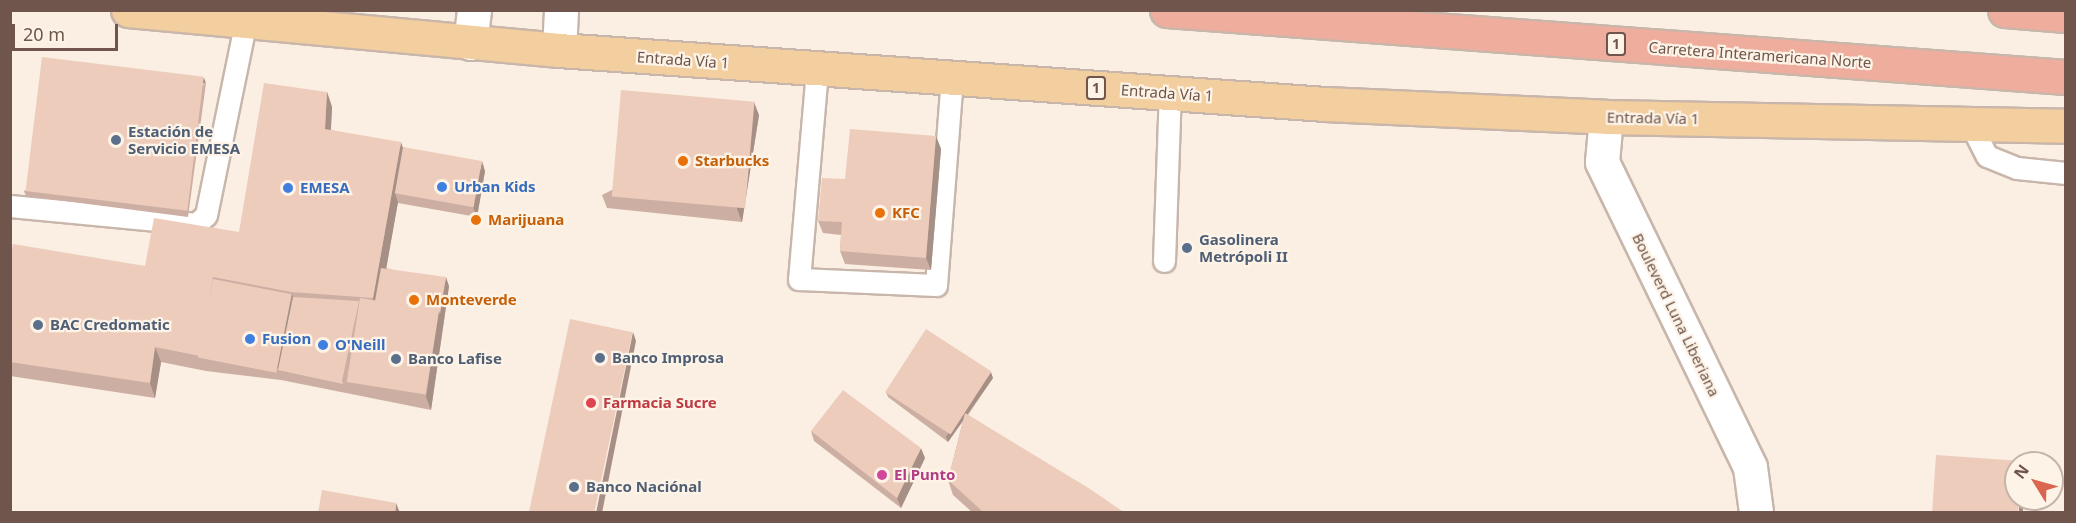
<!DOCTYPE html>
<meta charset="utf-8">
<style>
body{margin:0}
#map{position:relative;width:2076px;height:523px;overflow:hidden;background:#faefe2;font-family:"Noto Sans",sans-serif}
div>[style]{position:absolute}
.roads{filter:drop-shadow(2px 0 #c9b6aa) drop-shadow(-2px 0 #c9b6aa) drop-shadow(0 2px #c9b6aa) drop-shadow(0 -2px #c9b6aa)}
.lane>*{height:21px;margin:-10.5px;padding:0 10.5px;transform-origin:10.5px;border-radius:10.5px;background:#fff}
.street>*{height:33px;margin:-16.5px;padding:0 16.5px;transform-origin:16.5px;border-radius:16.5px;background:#fff}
.primary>*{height:33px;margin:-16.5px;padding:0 16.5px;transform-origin:16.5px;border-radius:16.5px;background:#f3ce9f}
.highway>*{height:33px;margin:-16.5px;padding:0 16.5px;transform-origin:16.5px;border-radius:16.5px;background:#efad9d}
.wall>*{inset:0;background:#ccafa2}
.shaded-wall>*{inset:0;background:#a68f84;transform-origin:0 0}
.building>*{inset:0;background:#edccbc;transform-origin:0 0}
.dots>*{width:16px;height:16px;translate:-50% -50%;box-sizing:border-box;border:3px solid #fdf3e7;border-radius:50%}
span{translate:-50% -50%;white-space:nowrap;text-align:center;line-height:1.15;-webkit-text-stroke:4.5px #fdf3e7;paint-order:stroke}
.shield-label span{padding:2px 4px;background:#fdf3e7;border:2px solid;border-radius:4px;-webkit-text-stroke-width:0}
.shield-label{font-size:14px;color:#6f554b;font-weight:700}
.street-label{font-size:15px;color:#6f554b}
.service-label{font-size:15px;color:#4e5e75;font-weight:700}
.left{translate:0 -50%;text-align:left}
.food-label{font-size:15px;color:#c56008;font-weight:700}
.shop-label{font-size:15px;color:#366cbe;font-weight:700}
.health-label{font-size:15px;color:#be3a42;font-weight:700}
.hotel-label{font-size:15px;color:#b23c85;font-weight:700}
.frame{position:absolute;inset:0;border:12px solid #6f554b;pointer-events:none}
.north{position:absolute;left:2004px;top:451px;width:60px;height:60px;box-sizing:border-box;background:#fdf3e7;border:2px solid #c4b4a9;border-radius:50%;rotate:307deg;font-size:16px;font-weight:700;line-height:24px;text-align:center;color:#6f554b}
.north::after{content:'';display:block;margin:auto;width:21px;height:27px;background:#da6650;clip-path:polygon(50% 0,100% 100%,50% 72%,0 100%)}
.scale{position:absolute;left:12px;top:24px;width:106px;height:27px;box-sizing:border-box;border:3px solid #6f554b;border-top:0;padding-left:8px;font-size:18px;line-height:21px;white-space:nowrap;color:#6f554b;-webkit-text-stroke:4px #fdf3e7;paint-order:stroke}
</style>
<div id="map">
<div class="roads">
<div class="lane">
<i style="left:817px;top:70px;width:210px;rotate:94.9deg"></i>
<i style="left:799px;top:279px;width:137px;rotate:2.5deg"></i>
<i style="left:936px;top:285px;width:208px;rotate:-85.6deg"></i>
<i style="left:1970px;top:123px;width:37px;rotate:63deg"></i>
<i style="left:1987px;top:156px;width:32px;rotate:22deg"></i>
<i style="left:2017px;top:168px;width:49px;rotate:5.8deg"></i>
<i style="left:10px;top:206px;width:187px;rotate:5.5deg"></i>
<i style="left:196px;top:224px;width:13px;rotate:-42deg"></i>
<i style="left:206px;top:215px;width:199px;rotate:-78.4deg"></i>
<i style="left:1164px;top:261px;width:168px;rotate:-88deg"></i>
</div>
<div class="street">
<i style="left:470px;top:43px;width:33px;rotate:-83deg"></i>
<i style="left:559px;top:50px;width:40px;rotate:-87.1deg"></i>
<i style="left:1606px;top:117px;width:45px;rotate:95.1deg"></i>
<i style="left:1602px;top:162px;width:339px;rotate:64.1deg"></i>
<i style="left:1750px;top:467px;width:45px;rotate:82.4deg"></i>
</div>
<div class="primary">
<i style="left:128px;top:10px;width:433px;rotate:5.3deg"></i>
<i style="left:559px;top:50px;width:768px;rotate:4.03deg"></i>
<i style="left:1325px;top:104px;width:281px;rotate:2.6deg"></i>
<i style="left:1606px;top:117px;width:460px;rotate:1.1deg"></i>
</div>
<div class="highway">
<i style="left:1167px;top:10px;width:901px;rotate:4.26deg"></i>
<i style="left:2005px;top:10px;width:61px;rotate:4.7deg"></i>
</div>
</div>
<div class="wall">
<i style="clip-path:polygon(206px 83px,188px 217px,26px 196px,24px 191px)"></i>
<i style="clip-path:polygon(327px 92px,332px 107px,331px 130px,403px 147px,485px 171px,477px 217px,398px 203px,398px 202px,386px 268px,449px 286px,431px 410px,281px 380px,206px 371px,161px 362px,155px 398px,10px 376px,10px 259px,145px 266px,239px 232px)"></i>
<i style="clip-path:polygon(759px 115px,742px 222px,607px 208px,602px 195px)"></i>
<i style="clip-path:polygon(936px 136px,941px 149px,931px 270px,845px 264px,840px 251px,841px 235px,823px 233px,818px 221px,845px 179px)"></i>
<i style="clip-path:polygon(993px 378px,968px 415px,1125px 513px,973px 513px,953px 495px,948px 480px,963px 421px,948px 442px,888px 397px,886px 392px)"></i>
<i style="clip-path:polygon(811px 431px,925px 458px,901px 508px,814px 441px)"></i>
</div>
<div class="shaded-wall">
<i style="left:204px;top:78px;width:5px;height:134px;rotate:68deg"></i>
<i style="clip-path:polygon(327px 92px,332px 107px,330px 144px,325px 129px)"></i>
<i style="clip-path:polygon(754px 102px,759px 115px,742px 222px,737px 209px)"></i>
<i style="clip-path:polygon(936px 136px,941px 149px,931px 270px,926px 258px)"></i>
<i style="clip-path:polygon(401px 142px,406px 157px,395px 193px,398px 202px,380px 304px,374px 303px,373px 298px)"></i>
<i style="clip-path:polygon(482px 161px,485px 171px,477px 217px,473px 207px)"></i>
<i style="clip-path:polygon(446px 277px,449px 286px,431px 410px,426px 397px,439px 311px)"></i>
<i style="clip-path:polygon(292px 294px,297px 307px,278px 370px,281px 380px,277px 367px)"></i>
<i style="clip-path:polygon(633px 332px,636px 341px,602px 513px,596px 513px)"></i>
<i style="clip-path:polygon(155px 347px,161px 362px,155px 398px,150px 383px)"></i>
<i style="clip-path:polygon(991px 372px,993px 378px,948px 442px,946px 437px)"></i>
<i style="clip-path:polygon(921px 448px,925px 458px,901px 508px,897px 498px)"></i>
<i style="left:2019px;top:499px;width:4px;height:14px"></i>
<i style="clip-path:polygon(396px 503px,400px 513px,395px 513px)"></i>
</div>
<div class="building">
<i style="left:42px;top:57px;width:163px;height:135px;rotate:7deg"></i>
<i style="clip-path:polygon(264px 83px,327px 92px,325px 129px,401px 142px,373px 298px,291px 292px,213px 277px,200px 356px,155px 347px,150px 383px,10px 362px,10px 259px,13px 244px,145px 266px,154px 218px,239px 232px)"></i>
<i style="left:621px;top:90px;width:134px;height:107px;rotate:5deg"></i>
<i style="clip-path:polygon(850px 129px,936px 136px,926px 258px,840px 251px,842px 222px,818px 221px,822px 178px,845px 179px)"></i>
<i style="left:403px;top:147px;width:80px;height:47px;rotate:10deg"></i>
<i style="clip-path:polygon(381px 268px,446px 277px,440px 314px,439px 311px,375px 301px)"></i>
<i style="left:213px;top:279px;width:80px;height:80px;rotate:11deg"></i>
<i style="clip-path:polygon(293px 297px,359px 301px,342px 381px,343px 384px,278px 370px)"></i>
<i style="left:360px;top:298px;width:80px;height:85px;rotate:9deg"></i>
<i style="left:570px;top:319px;width:64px;height:198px;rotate:12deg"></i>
<i style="left:926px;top:329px;width:78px;height:75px;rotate:33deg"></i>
<i style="clip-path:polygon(843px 390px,921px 448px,897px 498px,811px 431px)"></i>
<i style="clip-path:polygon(965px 413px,1090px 489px,1125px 513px,979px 513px,981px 510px,948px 480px)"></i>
<i style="clip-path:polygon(1936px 455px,2022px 461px,2022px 463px,2016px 463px,2016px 499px,2019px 499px,2018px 513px,1932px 513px)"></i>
<i style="clip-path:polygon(322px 490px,396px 503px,395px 513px,318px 513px)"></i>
</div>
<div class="dots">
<i style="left:116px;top:140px;background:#5c6f8a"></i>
<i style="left:683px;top:161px;background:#e8710a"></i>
<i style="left:442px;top:187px;background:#3f7fe0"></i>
<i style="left:288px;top:188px;background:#3f7fe0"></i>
<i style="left:880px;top:213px;background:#e8710a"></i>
<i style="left:476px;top:220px;background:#e8710a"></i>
<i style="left:1187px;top:248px;background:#5c6f8a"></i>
<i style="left:414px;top:300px;background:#e8710a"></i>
<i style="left:38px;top:325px;background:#5c6f8a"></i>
<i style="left:250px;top:339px;background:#3f7fe0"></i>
<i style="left:323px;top:345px;background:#3f7fe0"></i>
<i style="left:600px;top:358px;background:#5c6f8a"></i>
<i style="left:396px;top:359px;background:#5c6f8a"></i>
<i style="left:591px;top:403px;background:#e0444e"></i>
<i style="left:882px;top:475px;background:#d1479c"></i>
<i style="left:574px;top:487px;background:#5c6f8a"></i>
</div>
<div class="shield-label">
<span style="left:1616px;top:44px">1</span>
<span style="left:1096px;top:88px">1</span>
</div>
<div class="street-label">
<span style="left:1760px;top:55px;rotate:4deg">Carretera Interamericana Norte</span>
<span style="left:683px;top:60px;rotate:4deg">Entrada Vía 1</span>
<span style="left:1167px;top:93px;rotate:4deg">Entrada Vía 1</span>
<span style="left:1653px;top:118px;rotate:1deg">Entrada Vía 1</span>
<span style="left:1676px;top:315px;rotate:64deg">Bouleverd Luna Liberiana</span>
</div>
<div class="service-label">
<span class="left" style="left:128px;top:140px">Estación de<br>Servicio EMESA</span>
<span class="left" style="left:1199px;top:248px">Gasolinera<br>Metrópoli II</span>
<span class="left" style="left:50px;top:325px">BAC Credomatic</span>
<span class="left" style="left:612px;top:358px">Banco Improsa</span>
<span class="left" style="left:408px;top:359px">Banco Lafise</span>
<span class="left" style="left:586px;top:487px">Banco Naciónal</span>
</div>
<div class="food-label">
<span class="left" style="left:695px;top:161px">Starbucks</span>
<span class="left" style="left:892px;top:213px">KFC</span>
<span class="left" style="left:488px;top:220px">Marijuana</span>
<span class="left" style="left:426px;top:300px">Monteverde</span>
</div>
<div class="shop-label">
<span class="left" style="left:454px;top:187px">Urban Kids</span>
<span class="left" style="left:300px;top:188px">EMESA</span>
<span class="left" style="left:262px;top:339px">Fusion</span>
<span class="left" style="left:335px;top:345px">O'Neill</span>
</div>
<div class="health-label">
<span class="left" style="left:603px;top:403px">Farmacia Sucre</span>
</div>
<div class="hotel-label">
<span class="left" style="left:894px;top:475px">El Punto</span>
</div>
<div class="frame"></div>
<div class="north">N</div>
<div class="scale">20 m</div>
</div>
